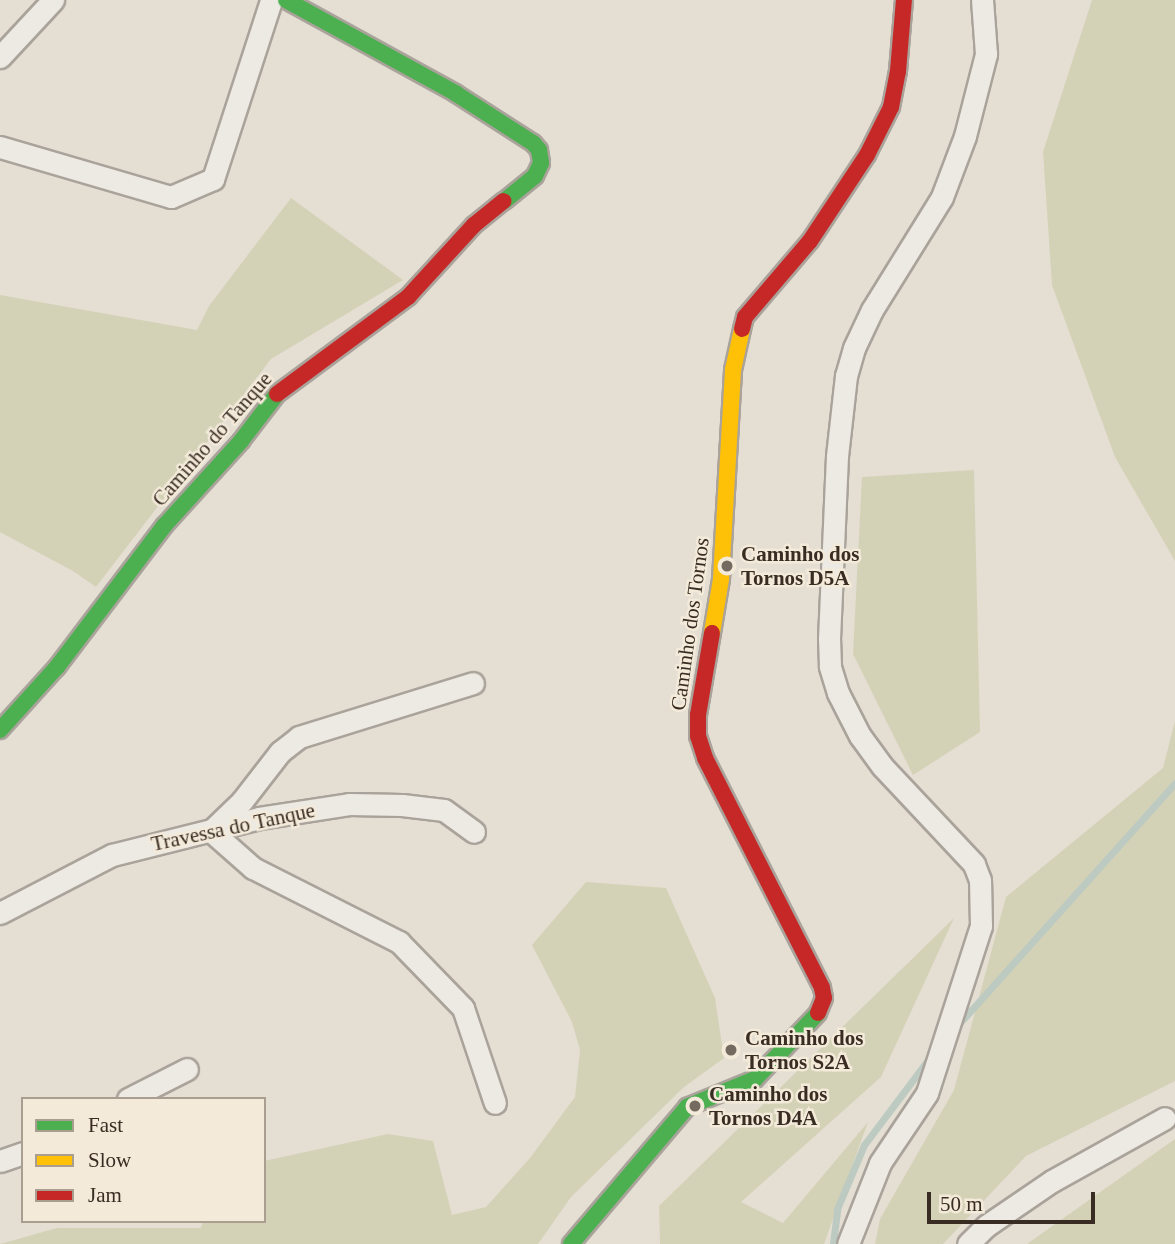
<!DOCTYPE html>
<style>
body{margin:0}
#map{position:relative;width:1175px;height:1244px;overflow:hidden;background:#e4ded3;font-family:"Times New Roman",serif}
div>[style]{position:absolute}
.green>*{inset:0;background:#d4d2b6}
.stream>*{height:7px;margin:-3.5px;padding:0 3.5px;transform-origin:3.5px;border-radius:3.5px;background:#bccac1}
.roads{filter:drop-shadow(2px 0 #aaa39b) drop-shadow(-2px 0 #aaa39b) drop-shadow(0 2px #aaa39b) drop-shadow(0 -2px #aaa39b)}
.street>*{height:21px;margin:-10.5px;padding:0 10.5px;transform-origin:10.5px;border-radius:10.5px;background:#edeae3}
.fast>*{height:16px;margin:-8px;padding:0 8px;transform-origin:8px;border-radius:8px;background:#4caf50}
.slow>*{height:16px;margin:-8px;padding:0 8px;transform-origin:8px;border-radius:8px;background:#ffc107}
.jam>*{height:16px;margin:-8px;padding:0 8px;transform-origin:8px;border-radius:8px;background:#c62828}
.dots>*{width:19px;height:19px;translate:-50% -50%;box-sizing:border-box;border:4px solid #f3eada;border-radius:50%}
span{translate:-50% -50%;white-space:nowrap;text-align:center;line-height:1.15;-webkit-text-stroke:5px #f3eada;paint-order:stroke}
.street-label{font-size:21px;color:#392c22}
.poi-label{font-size:21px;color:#392c22;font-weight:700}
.left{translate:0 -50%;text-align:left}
.legend{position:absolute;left:21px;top:1097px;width:245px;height:126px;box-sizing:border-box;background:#f3eada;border:2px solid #a99e90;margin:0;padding:9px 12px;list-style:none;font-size:21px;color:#392c22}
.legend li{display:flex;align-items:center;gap:14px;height:35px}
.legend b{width:35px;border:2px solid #a99e90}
.scale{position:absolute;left:927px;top:1192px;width:168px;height:32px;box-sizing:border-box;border:4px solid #392c22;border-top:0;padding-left:9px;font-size:21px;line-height:24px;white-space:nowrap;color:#392c22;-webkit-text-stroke:5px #f3eada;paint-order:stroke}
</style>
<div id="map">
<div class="green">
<i style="clip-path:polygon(1092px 0,1175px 0,1175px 561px,1115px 457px,1052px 285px,1043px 152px)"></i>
<i style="clip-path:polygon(291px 198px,403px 280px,271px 359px,96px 587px,73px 571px,0 532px,0 295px,197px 330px,209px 306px)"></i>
<i style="clip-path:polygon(974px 470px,980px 732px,913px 775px,853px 654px,862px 477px)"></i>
<i style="clip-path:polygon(1175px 721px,1175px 1081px,1026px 1156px,943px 1244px,875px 1244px,880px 1219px,954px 1090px,1006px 897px,1163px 768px)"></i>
<i style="clip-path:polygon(586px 882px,666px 888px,715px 998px,724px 1058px,684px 1087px,571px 1197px,538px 1244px,0 1244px,57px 1228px,201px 1228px,203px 1221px,264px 1221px,264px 1161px,388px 1134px,433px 1141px,452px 1215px,486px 1207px,530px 1158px,575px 1097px,580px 1050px,572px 1022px,532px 945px)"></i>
<i style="clip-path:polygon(954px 918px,881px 1077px,741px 1202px,783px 1223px,868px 1122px,824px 1244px,660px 1244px,659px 1206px)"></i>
<i style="clip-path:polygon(1175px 1139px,1175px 1244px,1027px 1244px)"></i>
</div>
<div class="stream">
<i style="left:957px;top:1026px;width:326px;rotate:-48.1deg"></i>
<i style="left:833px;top:1244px;width:35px;rotate:-83deg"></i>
<i style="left:837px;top:1209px;width:69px;rotate:-67.1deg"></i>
<i style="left:864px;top:1145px;width:115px;rotate:-53.1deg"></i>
</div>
<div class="roads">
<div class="street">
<i style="left:0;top:57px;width:78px;rotate:-47.1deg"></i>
<i style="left:0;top:147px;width:178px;rotate:16.3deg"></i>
<i style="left:171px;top:197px;width:46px;rotate:-23.2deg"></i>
<i style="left:213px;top:179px;width:188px;rotate:-72deg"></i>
<i style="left:213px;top:829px;width:40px;rotate:-44deg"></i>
<i style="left:242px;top:801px;width:62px;rotate:-52.2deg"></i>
<i style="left:280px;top:752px;width:24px;rotate:-38deg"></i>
<i style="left:299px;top:737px;width:182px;rotate:-17.2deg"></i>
<i style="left:211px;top:831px;width:56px;rotate:41.4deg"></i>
<i style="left:253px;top:868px;width:164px;rotate:26.9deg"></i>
<i style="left:399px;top:942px;width:92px;rotate:45.9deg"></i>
<i style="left:463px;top:1008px;width:100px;rotate:71.4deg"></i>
<i style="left:0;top:913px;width:126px;rotate:-27.4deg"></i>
<i style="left:112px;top:855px;width:152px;rotate:-14.1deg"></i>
<i style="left:259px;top:818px;width:91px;rotate:-8.8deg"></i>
<i style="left:349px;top:804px;width:53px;rotate:1.1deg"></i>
<i style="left:402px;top:805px;width:42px;rotate:6.8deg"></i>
<i style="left:444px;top:810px;width:37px;rotate:36deg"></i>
<i style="left:128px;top:1099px;width:66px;rotate:-27deg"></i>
<i style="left:0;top:1161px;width:24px;rotate:-19deg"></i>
<i style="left:848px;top:1244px;width:87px;rotate:-68.4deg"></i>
<i style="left:880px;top:1163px;width:84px;rotate:-56.1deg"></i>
<i style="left:927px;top:1093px;width:176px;rotate:-72.1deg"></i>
<i style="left:981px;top:926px;width:46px;rotate:-91.2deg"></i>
<i style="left:980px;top:880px;width:17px;rotate:-111deg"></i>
<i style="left:974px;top:864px;width:134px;rotate:-133.2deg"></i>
<i style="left:882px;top:766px;width:37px;rotate:-126deg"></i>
<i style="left:860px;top:736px;width:48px;rotate:-117.1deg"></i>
<i style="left:838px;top:693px;width:28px;rotate:-107deg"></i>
<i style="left:830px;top:666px;width:27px;rotate:-92deg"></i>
<i style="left:829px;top:639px;width:183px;rotate:-87.5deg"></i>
<i style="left:837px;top:456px;width:81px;rotate:-83.6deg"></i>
<i style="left:846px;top:376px;width:29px;rotate:-74deg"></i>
<i style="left:854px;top:348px;width:42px;rotate:-64.7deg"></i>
<i style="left:872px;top:310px;width:133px;rotate:-58.2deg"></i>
<i style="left:942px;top:197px;width:65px;rotate:-69.3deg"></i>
<i style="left:965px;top:136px;width:85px;rotate:-75.6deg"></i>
<i style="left:986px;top:54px;width:54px;rotate:-94.2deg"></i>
<i style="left:968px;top:1244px;width:25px;rotate:-45deg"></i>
<i style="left:986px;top:1226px;width:80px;rotate:-34.3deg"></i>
<i style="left:1052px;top:1181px;width:129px;rotate:-29.1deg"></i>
</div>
<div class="fast">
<i style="left:286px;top:0;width:193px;rotate:28.8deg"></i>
<i style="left:455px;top:93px;width:93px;rotate:32.7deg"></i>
<i style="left:533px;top:143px;width:9px;rotate:49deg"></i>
<i style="left:539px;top:150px;width:13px;rotate:81deg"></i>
<i style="left:541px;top:163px;width:14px;rotate:115deg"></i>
<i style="left:535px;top:176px;width:40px;rotate:141deg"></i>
<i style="left:0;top:730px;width:85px;rotate:-47.9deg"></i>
<i style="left:57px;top:667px;width:177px;rotate:-52.8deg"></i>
<i style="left:164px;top:526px;width:115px;rotate:-47.8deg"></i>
<i style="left:241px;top:441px;width:59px;rotate:-52.5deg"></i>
<i style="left:571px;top:1244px;width:180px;rotate:-49.7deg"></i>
<i style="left:687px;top:1107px;width:74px;rotate:-22.4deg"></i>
<i style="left:755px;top:1079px;width:91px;rotate:-46.3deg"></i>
</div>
<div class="slow">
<i style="left:712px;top:633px;width:55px;rotate:-80.5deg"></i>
<i style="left:721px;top:579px;width:209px;rotate:-86.7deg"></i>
<i style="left:733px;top:370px;width:42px;rotate:-77.6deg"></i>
</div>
<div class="jam">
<i style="left:742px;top:329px;width:12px;rotate:-76deg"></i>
<i style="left:745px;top:317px;width:100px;rotate:-49.5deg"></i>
<i style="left:810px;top:241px;width:103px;rotate:-56.5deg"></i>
<i style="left:867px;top:155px;width:54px;rotate:-63.4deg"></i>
<i style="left:891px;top:107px;width:37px;rotate:-79deg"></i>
<i style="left:898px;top:71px;width:71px;rotate:-85.2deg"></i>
<i style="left:277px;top:394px;width:163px;rotate:-36.5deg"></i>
<i style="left:408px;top:297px;width:98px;rotate:-47.5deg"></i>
<i style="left:474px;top:225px;width:38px;rotate:-39deg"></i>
<i style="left:712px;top:633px;width:83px;rotate:99.7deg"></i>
<i style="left:698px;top:715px;width:21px;rotate:90deg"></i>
<i style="left:698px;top:736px;width:23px;rotate:72deg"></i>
<i style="left:705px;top:758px;width:258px;rotate:63deg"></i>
<i style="left:822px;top:988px;width:10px;rotate:79deg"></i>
<i style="left:824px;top:998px;width:16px;rotate:112deg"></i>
</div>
</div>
<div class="dots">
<i style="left:727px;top:566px;background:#756a60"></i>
<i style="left:731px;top:1050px;background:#756a60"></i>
<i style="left:695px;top:1106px;background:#756a60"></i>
</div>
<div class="street-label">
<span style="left:212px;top:439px;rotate:-49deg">Caminho do Tanque</span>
<span style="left:690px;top:624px;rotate:-82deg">Caminho dos Tornos</span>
<span style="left:233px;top:827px;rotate:-12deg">Travessa do Tanque</span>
</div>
<div class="poi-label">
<span class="left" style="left:741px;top:566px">Caminho dos<br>Tornos D5A</span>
<span class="left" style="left:745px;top:1050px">Caminho dos<br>Tornos S2A</span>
<span class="left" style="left:709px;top:1106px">Caminho dos<br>Tornos D4A</span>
</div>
<ul class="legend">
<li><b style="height:9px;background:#4caf50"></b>Fast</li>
<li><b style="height:9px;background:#ffc107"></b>Slow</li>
<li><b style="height:9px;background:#c62828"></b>Jam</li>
</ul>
<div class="scale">50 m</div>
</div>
